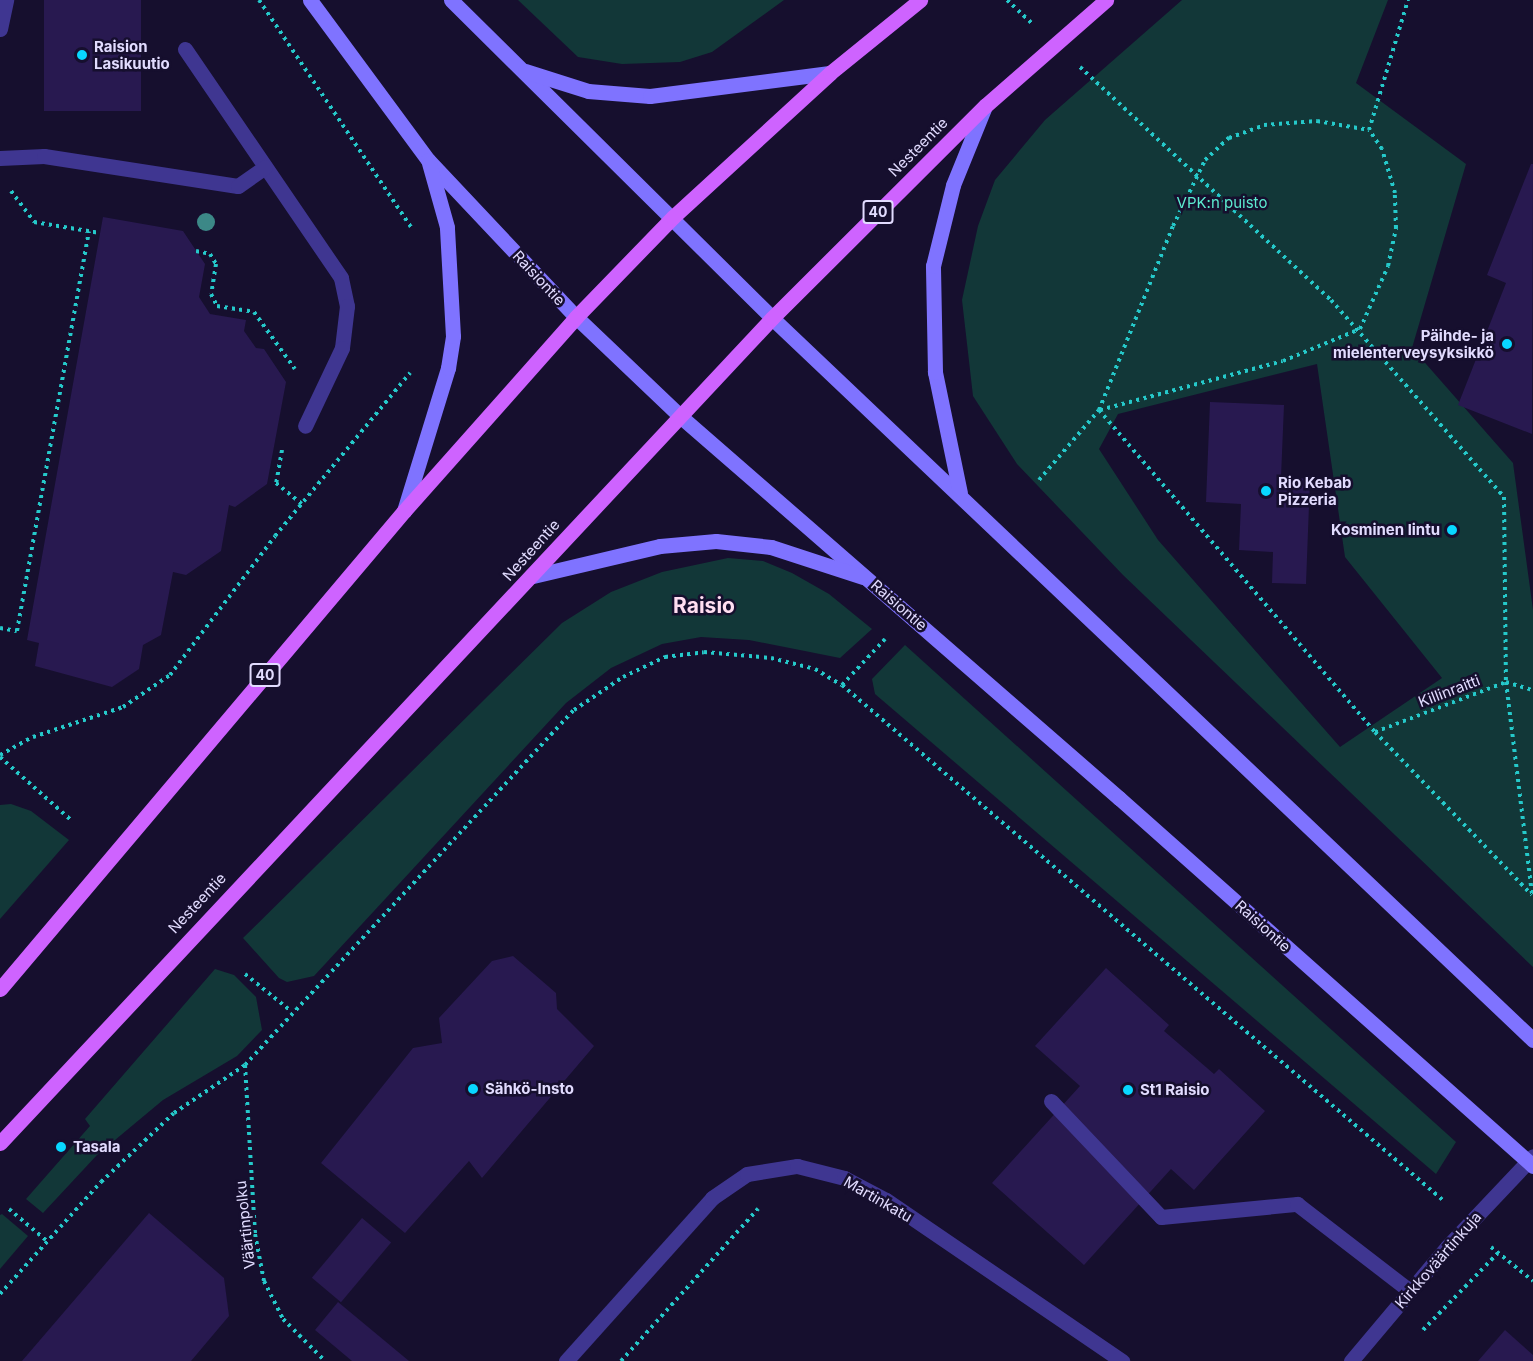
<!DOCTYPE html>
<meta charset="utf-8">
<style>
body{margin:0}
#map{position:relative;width:1533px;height:1361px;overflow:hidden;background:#160f2e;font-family:Inter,sans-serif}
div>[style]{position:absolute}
.green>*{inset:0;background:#123738}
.building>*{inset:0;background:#281950;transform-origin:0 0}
.path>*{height:4px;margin-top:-2px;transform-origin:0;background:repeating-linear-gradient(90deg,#25c9ca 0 3px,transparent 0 7.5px)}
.lane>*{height:15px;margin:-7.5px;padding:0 7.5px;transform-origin:7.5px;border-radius:7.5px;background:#3f3691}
.street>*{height:15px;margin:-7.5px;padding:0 7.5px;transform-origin:7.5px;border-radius:7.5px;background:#3f3691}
.secondary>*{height:15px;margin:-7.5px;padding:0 7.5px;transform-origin:7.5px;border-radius:7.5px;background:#7f73ff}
.primary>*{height:15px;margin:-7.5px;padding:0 7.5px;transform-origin:7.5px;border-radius:7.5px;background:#ce63ff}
.trees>*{width:18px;height:18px;margin:-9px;border-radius:50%;background:#3c8887}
.dots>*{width:16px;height:16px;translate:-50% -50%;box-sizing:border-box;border:3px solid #160f2e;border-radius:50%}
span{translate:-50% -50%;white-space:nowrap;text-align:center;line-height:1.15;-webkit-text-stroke:5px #160f2e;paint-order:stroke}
.shield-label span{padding:2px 4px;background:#160f2e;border:2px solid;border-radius:4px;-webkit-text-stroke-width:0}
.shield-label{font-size:14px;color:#e2dcff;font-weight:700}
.poi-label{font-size:15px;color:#e2dcff;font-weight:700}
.left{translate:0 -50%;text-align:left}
.right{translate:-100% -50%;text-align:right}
.street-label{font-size:15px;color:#e2dcff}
.park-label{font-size:15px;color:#5cebd0}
.district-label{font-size:21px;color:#ffdef1;font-weight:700}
</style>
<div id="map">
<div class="green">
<i style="clip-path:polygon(518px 0,784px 0,712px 52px,680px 62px,622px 64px,578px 57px)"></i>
<i style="clip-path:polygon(evenodd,1182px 0,1388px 0,1356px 83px,1466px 164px,1412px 348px,1513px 463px,1533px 610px,1533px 967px,1123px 575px,1017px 464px,973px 396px,962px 300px,978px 226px,995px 180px,1045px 120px,1182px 0,1317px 364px,1345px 557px,1442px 678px,1340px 747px,1158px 540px,1099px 449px,1118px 414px,1317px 364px)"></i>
<i style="clip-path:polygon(728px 558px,763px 561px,792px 573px,829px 594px,872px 629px,840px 658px,749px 640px,701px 637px,662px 644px,611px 668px,566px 703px,314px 976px,287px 982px,279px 978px,243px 938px,562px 623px,611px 592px,662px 572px)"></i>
<i style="clip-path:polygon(905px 645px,1456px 1142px,1436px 1174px,875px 694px,872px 679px)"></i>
<i style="clip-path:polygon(11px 804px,31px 811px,69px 840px,0 919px,0 805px)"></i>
<i style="clip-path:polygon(215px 969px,234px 975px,256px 997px,262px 1030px,237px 1056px,163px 1100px,97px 1155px,43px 1213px,26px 1199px,90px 1126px,85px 1119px)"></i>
<i style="clip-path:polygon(2px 1214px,28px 1236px,0 1269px,0 1215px)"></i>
</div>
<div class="building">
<i style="left:44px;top:0;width:97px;height:111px"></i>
<i style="clip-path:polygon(1531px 164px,1533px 164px,1532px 434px,1458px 405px,1506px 283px,1487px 275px)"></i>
<i style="clip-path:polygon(103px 217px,183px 231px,205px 264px,199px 297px,210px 314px,246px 320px,244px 331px,256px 348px,264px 349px,286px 382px,267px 484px,235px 507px,229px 505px,221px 551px,186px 575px,173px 572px,161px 635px,143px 645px,139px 669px,112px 687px,35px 666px,39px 643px,27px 640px)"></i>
<i style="clip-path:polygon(1210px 402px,1284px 405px,1281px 477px,1310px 479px,1306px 584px,1272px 583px,1273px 552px,1239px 550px,1241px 504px,1206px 502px)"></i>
<i style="clip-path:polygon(513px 956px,556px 993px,557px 1009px,594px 1046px,482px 1178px,469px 1161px,405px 1233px,321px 1163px,413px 1048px,442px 1043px,439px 1018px,492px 961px)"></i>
<i style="clip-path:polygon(1106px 968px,1169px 1025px,1164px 1031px,1214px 1074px,1219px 1069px,1265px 1111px,1194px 1190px,1171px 1169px,1084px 1265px,992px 1183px,1080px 1086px,1035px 1046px)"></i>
<i style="clip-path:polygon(149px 1213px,224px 1278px,229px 1316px,191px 1361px,22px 1361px)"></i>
<i style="left:362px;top:1218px;width:38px;height:78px;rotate:40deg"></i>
<i style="clip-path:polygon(338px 1302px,409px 1361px,352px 1361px,315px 1330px)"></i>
<i style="clip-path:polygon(1505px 1330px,1533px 1355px,1533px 1361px,1478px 1361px)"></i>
</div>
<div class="path">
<i style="left:259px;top:0;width:273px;rotate:56.2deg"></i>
<i style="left:1007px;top:0;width:34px;rotate:43deg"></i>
<i style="left:1080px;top:67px;width:342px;rotate:42.9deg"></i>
<i style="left:1331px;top:300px;width:262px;rotate:48.7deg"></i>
<i style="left:1504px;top:497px;width:185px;rotate:89.4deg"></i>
<i style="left:1506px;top:682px;width:215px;rotate:83deg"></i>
<i style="left:11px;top:191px;width:39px;rotate:53deg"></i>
<i style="left:34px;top:222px;width:67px;rotate:9.5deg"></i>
<i style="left:196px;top:251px;width:14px;rotate:12deg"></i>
<i style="left:210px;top:254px;width:12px;rotate:59deg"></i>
<i style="left:216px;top:264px;width:30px;rotate:99deg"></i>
<i style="left:211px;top:294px;width:13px;rotate:63deg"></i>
<i style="left:217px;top:306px;width:37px;rotate:9deg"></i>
<i style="left:254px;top:312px;width:70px;rotate:54.3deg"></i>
<i style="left:1099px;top:410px;width:424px;rotate:49.4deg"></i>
<i style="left:1375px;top:732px;width:226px;rotate:46.1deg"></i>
<i style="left:1100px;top:410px;width:189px;rotate:-15deg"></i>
<i style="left:1283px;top:361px;width:83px;rotate:-22.6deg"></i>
<i style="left:1360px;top:329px;width:69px;rotate:-66deg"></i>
<i style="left:1388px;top:266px;width:39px;rotate:-78deg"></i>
<i style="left:1396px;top:228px;width:35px;rotate:-92deg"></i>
<i style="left:1395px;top:193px;width:46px;rotate:-106.5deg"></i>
<i style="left:1382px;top:149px;width:23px;rotate:-124deg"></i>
<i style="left:282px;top:450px;width:34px;rotate:100deg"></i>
<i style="left:276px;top:483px;width:33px;rotate:39deg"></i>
<i style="left:1039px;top:480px;width:92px;rotate:-49.4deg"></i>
<i style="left:1099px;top:410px;width:198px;rotate:-68.1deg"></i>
<i style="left:1173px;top:226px;width:73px;rotate:-64.1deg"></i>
<i style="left:1205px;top:160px;width:33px;rotate:-43deg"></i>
<i style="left:1229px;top:138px;width:37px;rotate:-20deg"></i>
<i style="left:1264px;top:125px;width:53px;rotate:-4.3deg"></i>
<i style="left:1317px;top:121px;width:53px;rotate:9.8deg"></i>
<i style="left:1369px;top:130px;width:136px;rotate:-73.3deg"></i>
<i style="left:0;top:628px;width:17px;rotate:10deg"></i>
<i style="left:17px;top:631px;width:406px;rotate:-79.8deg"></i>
<i style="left:842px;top:685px;width:794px;rotate:40.61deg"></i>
<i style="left:1375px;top:732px;width:140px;rotate:-20.9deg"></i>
<i style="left:1506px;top:682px;width:28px;rotate:17deg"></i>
<i style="left:0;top:755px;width:38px;rotate:-29deg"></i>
<i style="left:33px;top:737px;width:95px;rotate:-18.4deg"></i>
<i style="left:123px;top:707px;width:57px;rotate:-34.2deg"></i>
<i style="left:170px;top:675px;width:174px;rotate:-52.9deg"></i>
<i style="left:275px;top:536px;width:212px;rotate:-50.4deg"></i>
<i style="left:0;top:757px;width:96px;rotate:41.6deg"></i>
<i style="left:245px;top:974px;width:59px;rotate:38.8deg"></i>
<i style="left:245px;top:1065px;width:169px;rotate:86.6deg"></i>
<i style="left:255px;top:1234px;width:48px;rotate:79.2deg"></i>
<i style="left:264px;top:1281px;width:42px;rotate:63.4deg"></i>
<i style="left:283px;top:1319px;width:59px;rotate:45deg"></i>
<i style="left:9px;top:1209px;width:50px;rotate:40.1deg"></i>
<i style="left:1491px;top:1247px;width:54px;rotate:39deg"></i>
<i style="left:0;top:1294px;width:151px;rotate:-48deg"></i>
<i style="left:101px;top:1182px;width:100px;rotate:-43.4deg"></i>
<i style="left:174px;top:1113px;width:86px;rotate:-34.1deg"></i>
<i style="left:245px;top:1065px;width:484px;rotate:-47.2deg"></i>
<i style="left:574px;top:710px;width:59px;rotate:-34deg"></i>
<i style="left:623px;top:677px;width:47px;rotate:-25.5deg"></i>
<i style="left:665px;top:657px;width:39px;rotate:-7deg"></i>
<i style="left:704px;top:652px;width:67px;rotate:5.1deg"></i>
<i style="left:771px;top:658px;width:45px;rotate:14deg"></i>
<i style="left:815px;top:669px;width:31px;rotate:31deg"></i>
<i style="left:842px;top:685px;width:63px;rotate:-46.9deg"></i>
<i style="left:1423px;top:1330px;width:107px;rotate:-45.8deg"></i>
<i style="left:621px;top:1361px;width:205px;rotate:-48deg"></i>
</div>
<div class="lane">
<i style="left:0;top:29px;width:30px;rotate:-78deg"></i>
<i style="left:185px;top:49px;width:277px;rotate:55.7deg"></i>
<i style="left:341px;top:278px;width:29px;rotate:78deg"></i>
<i style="left:347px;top:306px;width:42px;rotate:96.8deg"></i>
<i style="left:342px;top:348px;width:86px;rotate:115.4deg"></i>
<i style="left:0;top:158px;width:44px;rotate:-2.6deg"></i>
<i style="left:44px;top:156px;width:196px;rotate:8.8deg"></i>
<i style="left:238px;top:186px;width:33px;rotate:-35deg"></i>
<i style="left:1051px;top:1101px;width:160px;rotate:46.5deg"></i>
<i style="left:1161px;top:1217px;width:137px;rotate:-5.5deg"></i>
<i style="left:1297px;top:1204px;width:143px;rotate:37.6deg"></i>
</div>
<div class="street">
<i style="left:566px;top:1361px;width:219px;rotate:-48.1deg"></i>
<i style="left:712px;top:1198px;width:42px;rotate:-34.4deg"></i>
<i style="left:747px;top:1174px;width:51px;rotate:-9.1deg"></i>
<i style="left:797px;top:1166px;width:49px;rotate:14.3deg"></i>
<i style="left:844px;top:1178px;width:47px;rotate:27.6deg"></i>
<i style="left:886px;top:1200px;width:286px;rotate:34.3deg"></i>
<i style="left:1351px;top:1361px;width:149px;rotate:-49.9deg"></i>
<i style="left:1447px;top:1247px;width:125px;rotate:-46.6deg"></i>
</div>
<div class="secondary">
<i style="left:310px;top:0;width:199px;rotate:53.6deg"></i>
<i style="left:428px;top:160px;width:216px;rotate:46.7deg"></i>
<i style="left:576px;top:317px;width:144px;rotate:43.6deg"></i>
<i style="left:680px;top:416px;width:582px;rotate:41.03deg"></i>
<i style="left:1119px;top:798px;width:554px;rotate:41.63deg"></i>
<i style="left:451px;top:0;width:452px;rotate:44.7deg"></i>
<i style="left:772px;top:318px;width:1049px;rotate:43.49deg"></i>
<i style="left:525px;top:71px;width:66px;rotate:17.6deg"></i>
<i style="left:588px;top:91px;width:62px;rotate:4.6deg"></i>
<i style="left:650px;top:96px;width:181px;rotate:-7.3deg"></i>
<i style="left:960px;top:493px;width:124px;rotate:-101.7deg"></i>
<i style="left:935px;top:372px;width:106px;rotate:-91.1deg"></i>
<i style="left:933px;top:266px;width:83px;rotate:-76.1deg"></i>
<i style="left:953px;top:185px;width:85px;rotate:-67.9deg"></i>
<i style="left:404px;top:511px;width:150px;rotate:-72.9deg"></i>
<i style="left:448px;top:368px;width:32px;rotate:-81deg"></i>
<i style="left:453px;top:336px;width:109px;rotate:-93.2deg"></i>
<i style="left:447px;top:227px;width:66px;rotate:-105.7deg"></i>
<i style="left:533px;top:576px;width:130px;rotate:-13.3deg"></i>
<i style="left:660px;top:546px;width:56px;rotate:-5.1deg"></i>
<i style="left:716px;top:541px;width:55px;rotate:6.2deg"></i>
<i style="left:771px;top:547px;width:97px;rotate:18.1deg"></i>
</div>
<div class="primary">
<i style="left:0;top:989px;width:626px;rotate:-49.8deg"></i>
<i style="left:404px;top:511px;width:259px;rotate:-48.4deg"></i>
<i style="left:576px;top:317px;width:139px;rotate:-45.9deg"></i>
<i style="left:673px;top:217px;width:213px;rotate:-42.5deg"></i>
<i style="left:830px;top:73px;width:116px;rotate:-39deg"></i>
<i style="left:0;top:1143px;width:1130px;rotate:-46.9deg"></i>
<i style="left:772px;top:318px;width:301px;rotate:-44.9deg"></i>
<i style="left:985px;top:106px;width:161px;rotate:-41.2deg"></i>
</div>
<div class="trees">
<i style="left:206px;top:222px"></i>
</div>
<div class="dots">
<i style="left:82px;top:55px;background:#08d7ff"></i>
<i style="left:1507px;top:344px;background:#08d7ff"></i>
<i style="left:1266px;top:491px;background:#08d7ff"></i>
<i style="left:1452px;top:530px;background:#08d7ff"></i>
<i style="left:473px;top:1089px;background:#08d7ff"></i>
<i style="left:1128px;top:1090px;background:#08d7ff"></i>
<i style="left:61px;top:1147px;background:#08d7ff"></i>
</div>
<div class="shield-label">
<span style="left:878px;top:212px">40</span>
<span style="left:265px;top:675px">40</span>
</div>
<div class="poi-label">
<span class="left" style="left:94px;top:55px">Raision<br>Lasikuutio</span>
<span class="right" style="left:1494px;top:344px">Päihde- ja<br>mielenterveysyksikkö</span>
<span class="left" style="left:1278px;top:491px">Rio Kebab<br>Pizzeria</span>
<span class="right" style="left:1440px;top:530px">Kosminen lintu</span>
<span class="left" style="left:485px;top:1089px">Sähkö-Insto</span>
<span class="left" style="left:1140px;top:1090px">St1 Raisio</span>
<span class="left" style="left:73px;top:1147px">Tasala</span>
</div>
<div class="street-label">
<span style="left:918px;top:147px;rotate:-45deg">Nesteentie</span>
<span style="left:539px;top:278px;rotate:47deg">Raisiontie</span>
<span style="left:531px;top:550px;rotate:-48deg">Nesteentie</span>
<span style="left:899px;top:605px;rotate:41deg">Raisiontie</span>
<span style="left:1449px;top:691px;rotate:-21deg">Killinraitti</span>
<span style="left:197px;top:903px;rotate:-47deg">Nesteentie</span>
<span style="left:1263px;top:926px;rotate:42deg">Raisiontie</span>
<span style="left:878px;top:1199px;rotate:30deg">Martinkatu</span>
<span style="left:245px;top:1225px;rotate:-96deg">Väärtinpolku</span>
<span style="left:1438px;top:1260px;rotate:-49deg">Kirkkoväärtinkuja</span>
</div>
<div class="park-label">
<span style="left:1222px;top:203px">VPK:n puisto</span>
</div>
<div class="district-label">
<span style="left:704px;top:606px">Raisio</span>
</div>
</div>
